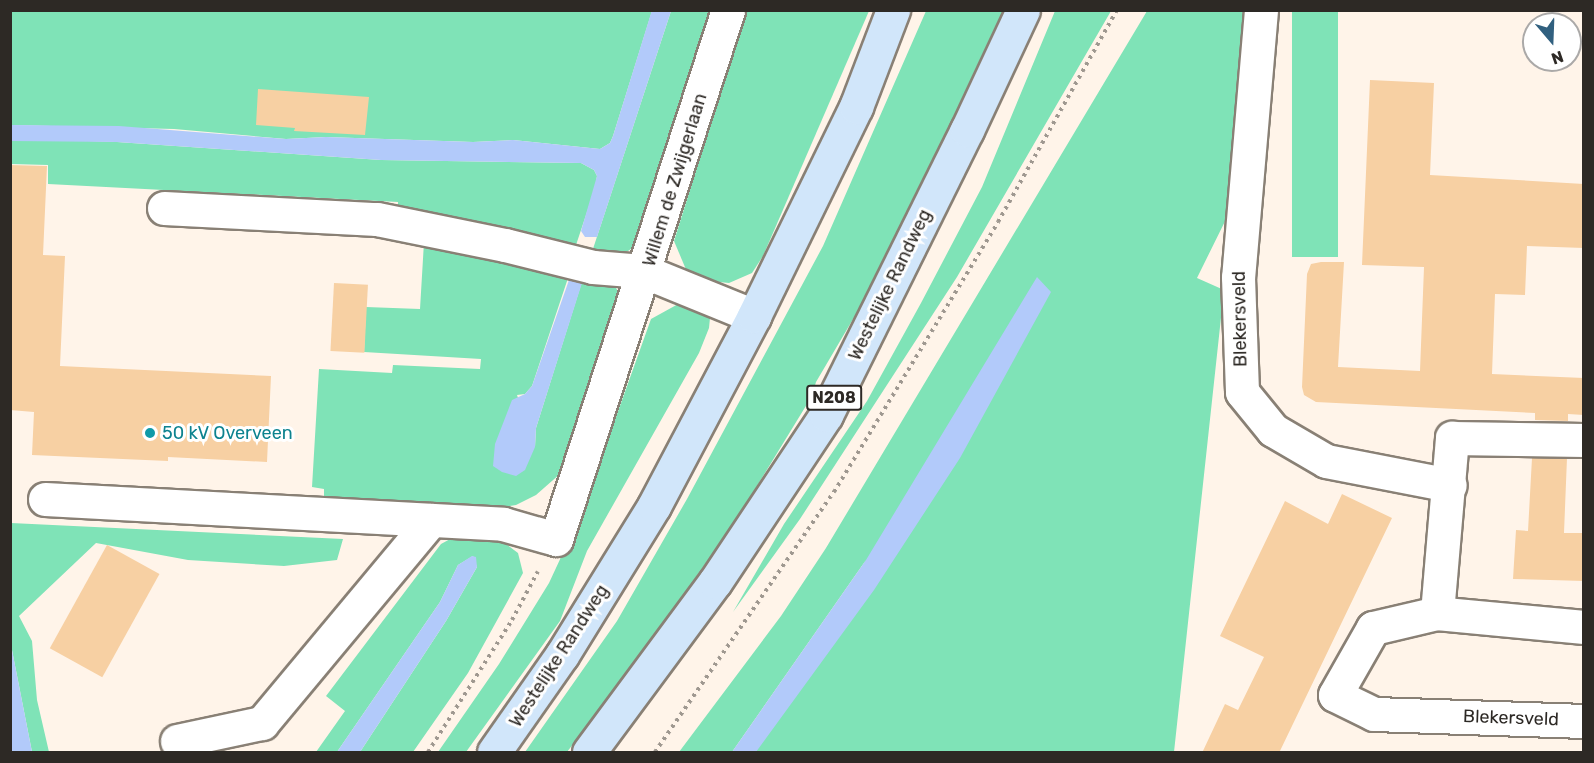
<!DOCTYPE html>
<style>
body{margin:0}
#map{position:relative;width:1594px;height:763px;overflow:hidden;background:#fff4e9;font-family:Rubik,sans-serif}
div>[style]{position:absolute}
.green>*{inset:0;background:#7fe3b7;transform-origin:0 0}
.water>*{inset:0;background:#b2cafa}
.building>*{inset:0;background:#f7d0a3;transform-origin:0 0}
.path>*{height:4px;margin-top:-2px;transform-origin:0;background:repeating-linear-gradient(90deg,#9f9890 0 3px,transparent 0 7.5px)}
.roads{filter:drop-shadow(2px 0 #898075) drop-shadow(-2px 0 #898075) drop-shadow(0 2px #898075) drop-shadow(0 -2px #898075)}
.minor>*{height:33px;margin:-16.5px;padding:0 16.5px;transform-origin:16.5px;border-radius:16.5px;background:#fff}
.major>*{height:33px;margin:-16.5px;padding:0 16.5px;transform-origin:16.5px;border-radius:16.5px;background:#d1e6fa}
.dots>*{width:16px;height:16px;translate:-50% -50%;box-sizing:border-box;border:3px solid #fff;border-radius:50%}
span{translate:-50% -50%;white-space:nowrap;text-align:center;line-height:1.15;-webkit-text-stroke:6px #fff;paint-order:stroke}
.shield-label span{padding:2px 4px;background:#fff;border:2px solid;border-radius:4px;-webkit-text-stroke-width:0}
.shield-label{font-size:16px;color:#2d2925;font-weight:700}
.street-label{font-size:18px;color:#2d2925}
.culture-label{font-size:18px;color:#0d838f}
.left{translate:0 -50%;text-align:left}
.frame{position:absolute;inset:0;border:12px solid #2d2925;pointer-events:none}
.north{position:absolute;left:1522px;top:12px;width:60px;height:60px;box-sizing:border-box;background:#fff;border:2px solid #aba9a8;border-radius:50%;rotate:161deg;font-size:16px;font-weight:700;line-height:24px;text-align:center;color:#2d2925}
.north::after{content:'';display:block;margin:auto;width:21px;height:27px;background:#31607f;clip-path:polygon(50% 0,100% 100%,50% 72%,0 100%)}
</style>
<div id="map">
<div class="green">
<i style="clip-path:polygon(11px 11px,652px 11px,613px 136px,610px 143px,600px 149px,513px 140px,473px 142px,326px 137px,286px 139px,174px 129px,11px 125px)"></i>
<i style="clip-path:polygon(671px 11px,712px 11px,641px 242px,628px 251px,591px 255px)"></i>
<i style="clip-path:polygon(746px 11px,869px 11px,763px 256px,752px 273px,729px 283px,690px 279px,674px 241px)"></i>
<i style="clip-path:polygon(926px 11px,1004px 11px,972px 87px,876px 280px,816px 382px,812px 396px,738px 517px,645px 650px,567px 752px,525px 752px,617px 621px,687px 499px,823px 246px)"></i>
<i style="clip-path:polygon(1055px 11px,1111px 11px,957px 277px,800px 519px,733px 612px,784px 524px,867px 401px,921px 303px,982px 187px)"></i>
<i style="clip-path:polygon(1147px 11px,1253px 11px,1237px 197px,1197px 278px,1224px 290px,1174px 752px,754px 752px,866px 560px,732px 752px,679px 752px,781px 616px,826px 548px)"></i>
<i style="left:1292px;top:11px;width:46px;height:246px"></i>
<i style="clip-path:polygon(33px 139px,117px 142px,381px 160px,581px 163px,594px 170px,597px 176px,595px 188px,574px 251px,398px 206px,398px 202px,48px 184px,48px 165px,11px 164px,11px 141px)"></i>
<i style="clip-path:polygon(424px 242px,571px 269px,532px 386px,525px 394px,517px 395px,535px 447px,536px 428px,585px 272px,601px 277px,616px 288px,624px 301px,569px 466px,536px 495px,516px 505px,503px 507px,324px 497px,324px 489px,312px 487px,319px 369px,392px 373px,393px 365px,480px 369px,481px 359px,364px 352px,366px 307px,420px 309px)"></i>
<i style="clip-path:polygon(680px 303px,703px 304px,710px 318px,709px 328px,699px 353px,587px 551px,560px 621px,466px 752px,438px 752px,499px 664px,549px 583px,582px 512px,651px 319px)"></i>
<i style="clip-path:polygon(11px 523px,343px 539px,337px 560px,284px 566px,188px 560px,96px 543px,19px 616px,32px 641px,37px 700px,49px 752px,32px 752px,11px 645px)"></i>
<i style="clip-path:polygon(452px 538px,502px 541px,518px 553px,523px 573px,468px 673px,413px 752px,360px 752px,446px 621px,477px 567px,473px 556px,458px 565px,440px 602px,337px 752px,316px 752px,345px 711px,326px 696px,441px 544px)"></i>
</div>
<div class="water">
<i style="clip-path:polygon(652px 10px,671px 11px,597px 237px,585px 237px,581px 231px,597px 176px,594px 170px,581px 163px,381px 160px,117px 142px,11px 141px,11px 125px,119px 126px,286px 139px,326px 137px,473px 142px,513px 140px,600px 149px,610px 143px,613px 136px)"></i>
<i style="clip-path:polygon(1037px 277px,1051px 292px,960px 458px,874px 590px,756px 752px,732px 752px,866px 560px)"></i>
<i style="clip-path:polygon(569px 280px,582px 283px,536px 428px,535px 447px,525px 470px,516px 476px,502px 472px,493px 466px,495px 444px,512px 400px,525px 394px,532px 386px)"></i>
<i style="clip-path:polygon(472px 556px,476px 557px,477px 567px,446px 621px,360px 752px,337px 752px,440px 602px,458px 565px)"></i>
<i style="clip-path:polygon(10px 645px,11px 645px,32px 752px,11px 752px)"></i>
</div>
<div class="building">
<i style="clip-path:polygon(1370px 80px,1434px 83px,1430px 175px,1584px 184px,1584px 248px,1527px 246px,1525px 295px,1495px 294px,1492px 374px,1584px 378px,1584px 415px,1568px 414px,1568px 421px,1535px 420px,1535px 413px,1316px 402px,1304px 395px,1302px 387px,1307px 274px,1311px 264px,1321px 262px,1344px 262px,1338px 367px,1420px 371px,1424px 267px,1362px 265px)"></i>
<i style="clip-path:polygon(258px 89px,369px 97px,365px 135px,294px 131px,295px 128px,256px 125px)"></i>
<i style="clip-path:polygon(10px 165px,47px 166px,43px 255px,65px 256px,60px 366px,271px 376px,267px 462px,168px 457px,168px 461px,32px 455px,34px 412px,10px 410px)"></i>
<i style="left:334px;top:283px;width:34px;height:68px;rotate:3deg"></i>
<i style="clip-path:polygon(1532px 458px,1567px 458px,1564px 533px,1584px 533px,1584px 581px,1513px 579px,1516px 530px,1528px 531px)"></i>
<i style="clip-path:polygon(1342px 494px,1392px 518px,1279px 753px,1202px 753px,1225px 704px,1238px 710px,1264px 657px,1220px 636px,1285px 501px,1328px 524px)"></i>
<i style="left:107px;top:545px;width:60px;height:118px;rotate:29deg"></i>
</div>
<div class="path">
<i style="left:428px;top:752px;width:156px;rotate:-57.5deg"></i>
<i style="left:512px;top:620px;width:55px;rotate:-62deg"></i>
<i style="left:655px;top:752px;width:316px;rotate:-55.5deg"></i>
<i style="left:834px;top:492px;width:316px;rotate:-58.7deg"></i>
<i style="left:998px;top:222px;width:243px;rotate:-60.7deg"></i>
</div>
<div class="roads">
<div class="minor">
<i style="left:1261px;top:10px;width:268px;rotate:94.9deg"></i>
<i style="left:1238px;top:277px;width:115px;rotate:88deg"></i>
<i style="left:1242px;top:392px;width:49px;rotate:50.8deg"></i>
<i style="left:1273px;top:430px;width:61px;rotate:30.3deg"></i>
<i style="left:1326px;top:461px;width:126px;rotate:11deg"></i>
<i style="left:164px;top:208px;width:213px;rotate:3deg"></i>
<i style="left:377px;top:219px;width:131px;rotate:11.5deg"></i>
<i style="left:505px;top:245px;width:91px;rotate:14deg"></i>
<i style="left:593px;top:267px;width:50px;rotate:4.6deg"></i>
<i style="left:643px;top:271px;width:120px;rotate:22.1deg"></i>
<i style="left:45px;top:499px;width:459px;rotate:3.1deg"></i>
<i style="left:503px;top:524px;width:55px;rotate:15.8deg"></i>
<i style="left:556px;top:539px;width:556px;rotate:-71.99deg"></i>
<i style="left:1437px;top:613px;width:176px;rotate:-85.1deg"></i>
<i style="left:1452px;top:438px;width:132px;rotate:0.9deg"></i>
<i style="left:1584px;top:627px;width:148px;rotate:-174.6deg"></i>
<i style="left:1437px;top:613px;width:66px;rotate:166.8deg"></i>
<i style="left:1373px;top:628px;width:77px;rotate:119.6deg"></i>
<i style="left:1335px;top:695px;width:43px;rotate:26deg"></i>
<i style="left:1374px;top:714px;width:210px;rotate:1.9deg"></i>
<i style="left:177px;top:741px;width:87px;rotate:-12deg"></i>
<i style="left:262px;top:723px;width:264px;rotate:-50.2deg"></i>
</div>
<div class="major">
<i style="left:494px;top:752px;width:118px;rotate:-55deg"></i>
<i style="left:562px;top:655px;width:175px;rotate:-58.3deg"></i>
<i style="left:654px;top:506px;width:215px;rotate:-62.2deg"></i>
<i style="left:754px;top:316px;width:233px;rotate:-64deg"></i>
<i style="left:856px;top:107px;width:104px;rotate:-69.1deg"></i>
<i style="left:589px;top:752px;width:212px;rotate:-53.5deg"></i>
<i style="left:715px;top:582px;width:201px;rotate:-56.4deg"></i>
<i style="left:826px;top:415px;width:318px;rotate:-63.7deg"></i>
<i style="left:967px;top:130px;width:132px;rotate:-65deg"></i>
</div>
</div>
<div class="dots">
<i style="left:150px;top:433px;background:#0f9aa8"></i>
</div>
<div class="shield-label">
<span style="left:834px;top:398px">N208</span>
</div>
<div class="street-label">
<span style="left:675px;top:180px;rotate:-73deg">Willem de Zwijgerlaan</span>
<span style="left:890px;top:285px;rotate:-64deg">Westelijke Randweg</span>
<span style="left:1240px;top:319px;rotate:-91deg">Blekersveld</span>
<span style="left:559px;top:656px;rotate:-57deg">Westelijke Randweg</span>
<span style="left:1511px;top:718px;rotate:2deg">Blekersveld</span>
</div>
<div class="culture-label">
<span class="left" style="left:162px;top:433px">50 kV Overveen</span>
</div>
<div class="frame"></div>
<div class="north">N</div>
</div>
